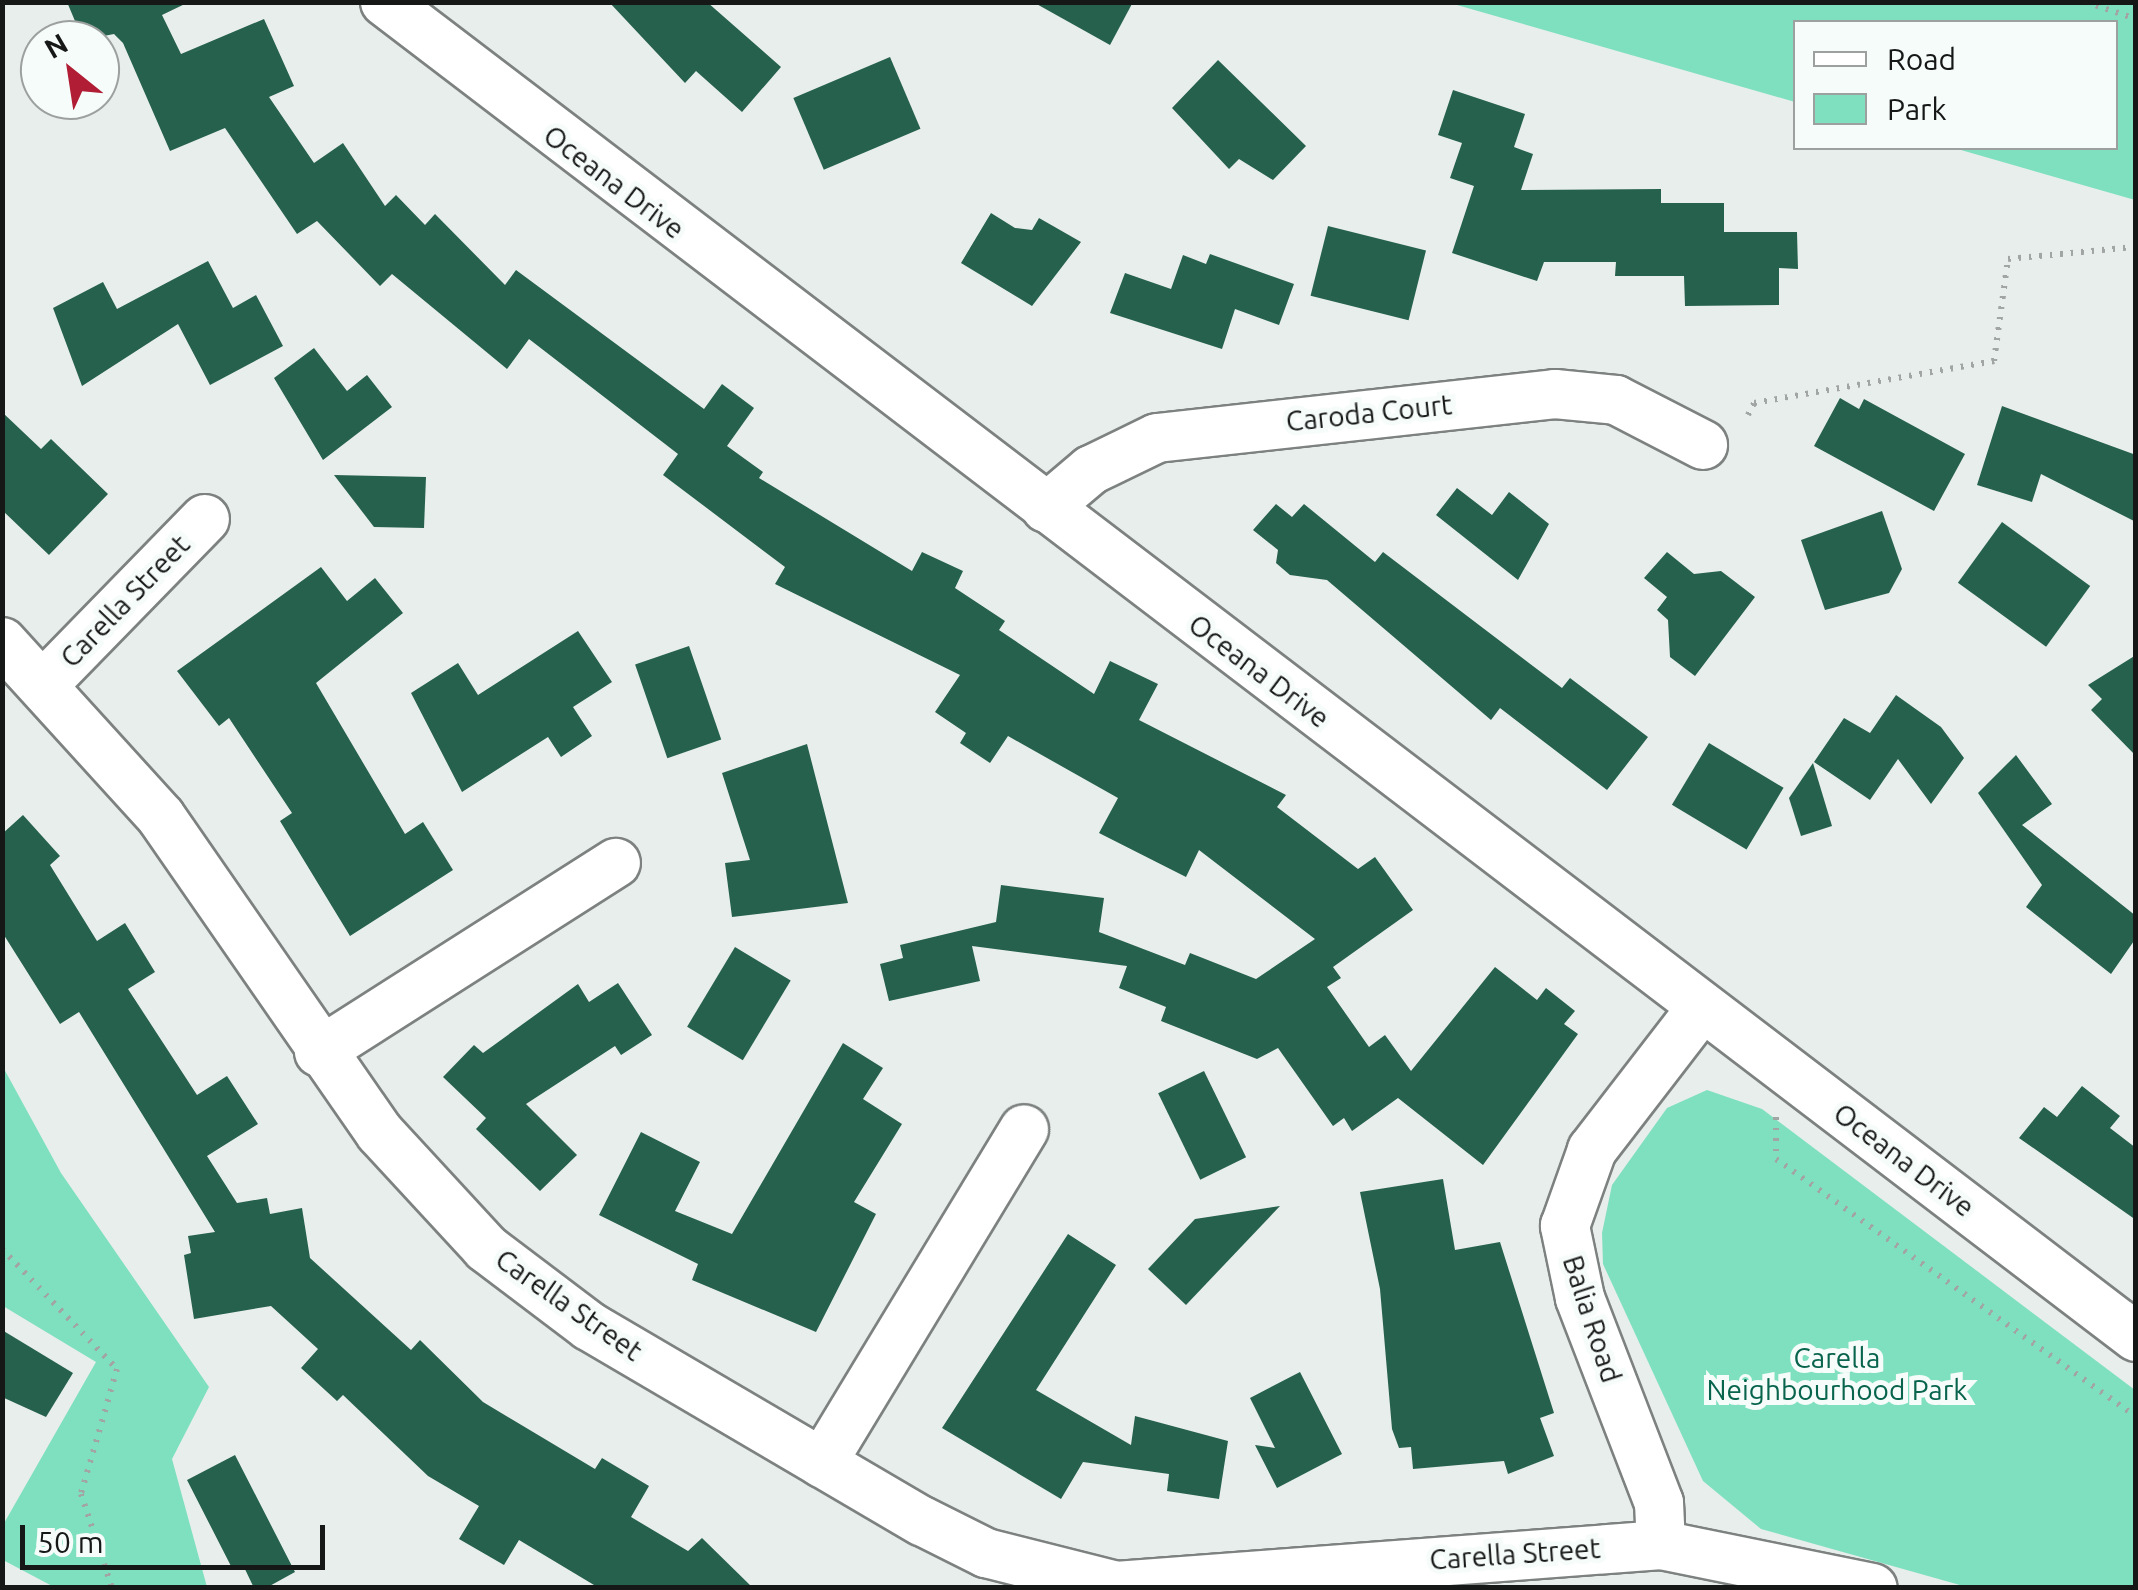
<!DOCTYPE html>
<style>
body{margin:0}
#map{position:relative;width:2138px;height:1590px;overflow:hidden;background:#e8eeec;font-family:Ubuntu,sans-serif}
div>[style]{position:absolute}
.green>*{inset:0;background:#7ee0be}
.building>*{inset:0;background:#26614e;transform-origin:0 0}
.path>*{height:6px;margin-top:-3px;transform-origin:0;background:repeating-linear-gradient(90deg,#a1a6a4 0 2.5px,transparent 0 10.5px)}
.roads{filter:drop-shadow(2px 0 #7d8280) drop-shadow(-2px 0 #7d8280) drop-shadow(0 2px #7d8280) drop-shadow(0 -2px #7d8280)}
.street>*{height:48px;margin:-24px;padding:0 24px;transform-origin:24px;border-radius:24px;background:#fff}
span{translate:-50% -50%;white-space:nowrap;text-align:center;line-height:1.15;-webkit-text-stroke:10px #f6fcf9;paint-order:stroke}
.street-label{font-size:28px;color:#161817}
.park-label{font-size:28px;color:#08644d}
.frame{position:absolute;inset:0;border:5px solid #161817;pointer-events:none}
.legend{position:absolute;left:1793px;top:20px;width:325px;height:130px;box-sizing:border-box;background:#f6fcf9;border:2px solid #9ca19f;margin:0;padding:12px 18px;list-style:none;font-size:30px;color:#161817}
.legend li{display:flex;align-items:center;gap:20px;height:50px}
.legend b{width:50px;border:2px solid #9ca19f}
.north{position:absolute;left:20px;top:20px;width:100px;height:100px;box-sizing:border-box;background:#f6fcf9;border:2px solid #9ca19f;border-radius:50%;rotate:330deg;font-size:28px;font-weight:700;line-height:40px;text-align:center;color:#161817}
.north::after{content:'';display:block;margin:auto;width:35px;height:45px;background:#b01d35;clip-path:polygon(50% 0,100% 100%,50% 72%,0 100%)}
.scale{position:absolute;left:20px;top:1525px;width:305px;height:45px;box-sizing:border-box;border:5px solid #161817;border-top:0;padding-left:12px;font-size:30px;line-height:35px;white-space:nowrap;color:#161817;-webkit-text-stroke:8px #f6fcf9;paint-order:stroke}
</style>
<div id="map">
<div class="green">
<i style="clip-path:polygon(1450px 3px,2135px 3px,2135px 200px,1954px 148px,2116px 148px,2116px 22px,1796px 22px,1795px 102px)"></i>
<i style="clip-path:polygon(3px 1067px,61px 1173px,209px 1387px,172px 1459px,207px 1587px,54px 1587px,3px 1560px,3px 1525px,96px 1362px,3px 1306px)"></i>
<i style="clip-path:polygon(1707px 1090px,1762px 1109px,2135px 1390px,2135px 1587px,1967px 1587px,1761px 1529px,1703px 1481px,1603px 1264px,1602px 1233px,1612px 1185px,1667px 1108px)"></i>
</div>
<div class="building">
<i style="clip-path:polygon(67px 2px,189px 2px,162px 15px,181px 54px,264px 19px,294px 86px,269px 97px,314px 163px,343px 143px,385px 206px,396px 195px,425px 225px,435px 214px,505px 285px,516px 270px,704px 409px,722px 384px,754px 408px,727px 446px,763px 472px,759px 478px,912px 571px,922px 552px,963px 571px,955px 588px,1005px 621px,999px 630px,1094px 694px,1110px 661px,1158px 684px,1139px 720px,1286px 795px,1277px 807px,1358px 869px,1375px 857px,1413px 910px,1333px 967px,1341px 978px,1327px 987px,1369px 1047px,1385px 1035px,1411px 1071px,1495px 967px,1537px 1000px,1546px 988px,1575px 1011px,1564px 1024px,1578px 1034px,1483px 1165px,1398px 1098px,1352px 1131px,1344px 1118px,1333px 1126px,1278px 1048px,1257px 1059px,1161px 1021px,1166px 1007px,1119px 988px,1127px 966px,972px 946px,980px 981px,889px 1001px,880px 964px,903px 958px,900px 945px,996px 922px,1001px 885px,1104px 898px,1099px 932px,1185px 965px,1190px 953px,1256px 979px,1315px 939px,1199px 850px,1186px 877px,1099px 833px,1118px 798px,1008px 736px,990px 763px,960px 743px,966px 733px,935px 712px,960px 675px,775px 584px,785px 567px,663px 475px,678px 454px,529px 339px,507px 369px,392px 274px,380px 286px,317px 221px,297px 234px,225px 128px,170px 151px,123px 43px,114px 34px,83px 40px)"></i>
<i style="clip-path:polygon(609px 2px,707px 2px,781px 67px,742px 112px,696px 71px,685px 83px)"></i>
<i style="clip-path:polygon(1033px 2px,1133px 2px,1110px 45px)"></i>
<i style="left:890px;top:57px;width:78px;height:105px;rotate:67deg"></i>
<i style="clip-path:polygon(1218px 60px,1306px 146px,1273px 180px,1239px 159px,1229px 169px,1172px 108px)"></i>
<i style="clip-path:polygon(1453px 90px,1525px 114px,1514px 147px,1533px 154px,1521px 190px,1661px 189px,1661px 203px,1724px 203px,1724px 232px,1797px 232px,1798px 269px,1779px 268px,1779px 305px,1685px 306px,1684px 276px,1615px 276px,1616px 262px,1544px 262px,1537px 281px,1452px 253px,1474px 186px,1450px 178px,1462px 143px,1438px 135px)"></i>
<i style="clip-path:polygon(991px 213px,1015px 228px,1032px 230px,1039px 218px,1081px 242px,1032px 306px,961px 263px)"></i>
<i style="left:1328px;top:226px;width:101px;height:72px;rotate:14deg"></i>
<i style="clip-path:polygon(1210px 254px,1294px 284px,1279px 325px,1235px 309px,1222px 349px,1110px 313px,1125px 273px,1171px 289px,1183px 255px,1206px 264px)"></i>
<i style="clip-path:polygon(208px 261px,233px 308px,256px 295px,283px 346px,210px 385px,178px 324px,82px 386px,53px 308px,103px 282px,117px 309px)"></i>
<i style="clip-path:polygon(314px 348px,347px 391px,367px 375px,392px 407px,323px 460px,274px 378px)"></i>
<i style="clip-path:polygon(1840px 398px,1859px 409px,1864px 399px,1965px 454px,1934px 511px,1814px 446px)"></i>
<i style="clip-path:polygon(2002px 406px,2136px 455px,2136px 522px,2041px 474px,2032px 502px,1977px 485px)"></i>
<i style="clip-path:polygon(2px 412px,41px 449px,51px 439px,108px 494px,49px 555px,2px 510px)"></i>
<i style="clip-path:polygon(334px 475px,426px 477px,424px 528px,374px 527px)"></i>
<i style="clip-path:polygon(1457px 488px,1492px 515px,1509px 492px,1549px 524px,1518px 580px,1436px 515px)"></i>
<i style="clip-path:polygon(1276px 504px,1292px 517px,1304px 504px,1375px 562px,1383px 552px,1562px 688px,1570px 678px,1648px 737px,1607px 790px,1500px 708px,1491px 720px,1327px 580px,1290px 575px,1276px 563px,1278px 550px,1253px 530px)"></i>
<i style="clip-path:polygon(1882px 511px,1902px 569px,1889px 593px,1825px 610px,1801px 540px)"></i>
<i style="left:2002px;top:522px;width:109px;height:75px;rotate:36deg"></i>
<i style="clip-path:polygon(1667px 552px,1694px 574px,1721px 571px,1755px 597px,1695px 676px,1670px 657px,1668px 620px,1657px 610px,1667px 597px,1644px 578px)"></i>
<i style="clip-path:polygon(321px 567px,347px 601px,375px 578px,403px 613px,316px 683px,405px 834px,423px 822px,453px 870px,350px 936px,280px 821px,292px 813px,229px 718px,219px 726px,177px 671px)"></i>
<i style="clip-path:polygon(578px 631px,612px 682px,573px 707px,592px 736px,561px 757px,548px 737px,462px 792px,411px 693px,458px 663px,478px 695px)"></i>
<i style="left:689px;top:646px;width:99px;height:57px;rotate:71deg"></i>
<i style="clip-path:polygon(2136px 655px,2136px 756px,2091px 710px,2102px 699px,2088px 685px)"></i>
<i style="clip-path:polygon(1896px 695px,1941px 727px,1964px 758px,1931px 804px,1898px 759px,1870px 800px,1814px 762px,1844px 718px,1870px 733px)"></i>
<i style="left:1709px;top:743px;width:87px;height:72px;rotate:31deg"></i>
<i style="clip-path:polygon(807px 744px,848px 903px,732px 917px,725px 863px,750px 860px,722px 773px)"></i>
<i style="clip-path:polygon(2016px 755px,2052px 804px,2022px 825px,2136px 916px,2136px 938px,2111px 974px,2026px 907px,2042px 885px,1978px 793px)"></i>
<i style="clip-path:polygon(1813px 763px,1832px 826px,1801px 836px,1789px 798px)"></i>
<i style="clip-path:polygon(23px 815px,60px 856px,50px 865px,97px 941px,125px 923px,155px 972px,128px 989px,197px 1095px,227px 1076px,258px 1124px,207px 1156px,237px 1203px,267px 1198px,270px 1214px,302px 1208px,310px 1258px,411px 1350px,420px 1340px,483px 1402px,595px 1469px,602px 1458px,649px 1486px,631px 1517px,688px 1551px,702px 1538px,753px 1588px,599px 1588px,519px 1540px,504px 1565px,459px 1539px,479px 1506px,428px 1476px,343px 1395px,337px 1401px,301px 1368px,318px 1349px,271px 1306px,194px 1319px,184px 1255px,191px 1253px,188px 1236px,215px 1232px,79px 1012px,60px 1024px,2px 932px,2px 834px)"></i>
<i style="left:735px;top:947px;width:65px;height:93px;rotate:31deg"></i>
<i style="clip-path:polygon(618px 983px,652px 1035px,621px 1055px,615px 1046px,526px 1104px,577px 1155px,540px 1191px,476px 1129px,486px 1118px,443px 1077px,474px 1045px,483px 1053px,578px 984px,589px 1002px)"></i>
<i style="clip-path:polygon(843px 1043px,883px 1068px,863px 1099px,902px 1124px,854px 1202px,876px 1214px,816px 1332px,692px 1280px,698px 1264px,599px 1215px,641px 1132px,700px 1162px,675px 1211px,732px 1234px)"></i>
<i style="left:1204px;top:1071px;width:96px;height:51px;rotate:64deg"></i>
<i style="clip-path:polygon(2082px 1086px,2120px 1116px,2110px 1128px,2136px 1148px,2136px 1220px,2019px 1138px,2044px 1107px,2057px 1117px)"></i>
<i style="clip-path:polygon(1443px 1179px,1455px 1250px,1500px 1242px,1554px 1413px,1540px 1418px,1554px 1456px,1508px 1474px,1504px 1461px,1413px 1469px,1411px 1447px,1399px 1448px,1392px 1429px,1380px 1289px,1360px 1192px)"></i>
<i style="clip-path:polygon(1280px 1206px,1186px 1305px,1148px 1269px,1195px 1219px)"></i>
<i style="clip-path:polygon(1068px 1234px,1116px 1265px,1036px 1390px,1131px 1445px,1135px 1416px,1228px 1441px,1219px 1499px,1167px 1491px,1169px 1474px,1083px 1462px,1061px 1499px,942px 1428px)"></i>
<i style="clip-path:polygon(2px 1330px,73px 1373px,46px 1417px,2px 1397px)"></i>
<i style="clip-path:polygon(1300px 1372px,1342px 1454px,1277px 1488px,1255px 1445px,1275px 1448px,1250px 1398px)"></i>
<i style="clip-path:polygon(235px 1455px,295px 1572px,266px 1588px,254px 1588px,243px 1565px,233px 1570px,187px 1480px)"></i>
</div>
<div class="path">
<i style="left:2086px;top:2px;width:53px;rotate:18.8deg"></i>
<i style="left:1748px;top:415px;width:13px;rotate:-63deg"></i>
<i style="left:1754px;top:403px;width:244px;rotate:-9.9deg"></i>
<i style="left:1994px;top:361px;width:103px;rotate:-82.2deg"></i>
<i style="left:2008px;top:259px;width:129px;rotate:-5.4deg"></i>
<i style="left:1776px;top:1117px;width:42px;rotate:90deg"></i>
<i style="left:1776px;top:1159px;width:443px;rotate:35.6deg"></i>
<i style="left:2px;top:1249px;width:166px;rotate:46.2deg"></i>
<i style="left:117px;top:1369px;width:130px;rotate:106.1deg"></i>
<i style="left:81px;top:1494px;width:99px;rotate:71.7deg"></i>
</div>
<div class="roads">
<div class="street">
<i style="left:385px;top:2px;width:2202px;rotate:37.32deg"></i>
<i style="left:1046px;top:508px;width:59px;rotate:-40.2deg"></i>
<i style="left:1091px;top:470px;width:73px;rotate:-25.9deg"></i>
<i style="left:1157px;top:438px;width:400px;rotate:-6.3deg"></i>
<i style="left:1555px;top:394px;width:61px;rotate:5.6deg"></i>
<i style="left:1616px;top:400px;width:98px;rotate:27.3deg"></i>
<i style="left:2px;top:642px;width:236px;rotate:47.7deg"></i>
<i style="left:161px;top:817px;width:384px;rotate:55.3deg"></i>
<i style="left:380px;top:1133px;width:156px;rotate:47.3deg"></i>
<i style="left:486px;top:1248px;width:129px;rotate:37.1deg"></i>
<i style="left:589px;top:1326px;width:386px;rotate:30.4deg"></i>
<i style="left:922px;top:1521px;width:72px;rotate:26.6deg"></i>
<i style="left:986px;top:1553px;width:134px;rotate:14.2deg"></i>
<i style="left:1116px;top:1586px;width:547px;rotate:-4.3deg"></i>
<i style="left:1661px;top:1545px;width:216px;rotate:11.5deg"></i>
<i style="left:45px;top:683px;width:229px;rotate:-45.7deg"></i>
<i style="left:319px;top:1052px;width:352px;rotate:-32.5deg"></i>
<i style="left:822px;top:1463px;width:390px;rotate:-58.8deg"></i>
<i style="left:1661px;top:1545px;width:42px;rotate:-92.7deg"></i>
<i style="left:1659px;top:1503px;width:220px;rotate:-111.1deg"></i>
<i style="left:1580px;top:1298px;width:74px;rotate:-101.8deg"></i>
<i style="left:1565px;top:1226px;width:81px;rotate:-70.4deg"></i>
<i style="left:1592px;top:1150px;width:180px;rotate:-52.4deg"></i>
</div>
</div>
<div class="street-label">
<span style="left:614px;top:182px;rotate:37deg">Oceana Drive</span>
<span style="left:1369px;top:413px;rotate:-6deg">Caroda Court</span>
<span style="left:125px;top:601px;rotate:-46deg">Carella Street</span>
<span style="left:1259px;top:671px;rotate:37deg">Oceana Drive</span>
<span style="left:1904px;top:1160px;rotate:37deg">Oceana Drive</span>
<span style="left:569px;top:1305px;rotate:35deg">Carella Street</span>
<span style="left:1592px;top:1319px;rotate:72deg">Balia Road</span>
<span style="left:1515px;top:1554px;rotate:-4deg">Carella Street</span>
</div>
<div class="park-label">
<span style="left:1837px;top:1374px">Carella<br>Neighbourhood Park</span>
</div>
<div class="frame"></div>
<ul class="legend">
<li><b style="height:12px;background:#fff"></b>Road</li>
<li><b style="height:28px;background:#7ee0be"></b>Park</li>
</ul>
<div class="north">N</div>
<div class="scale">50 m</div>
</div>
